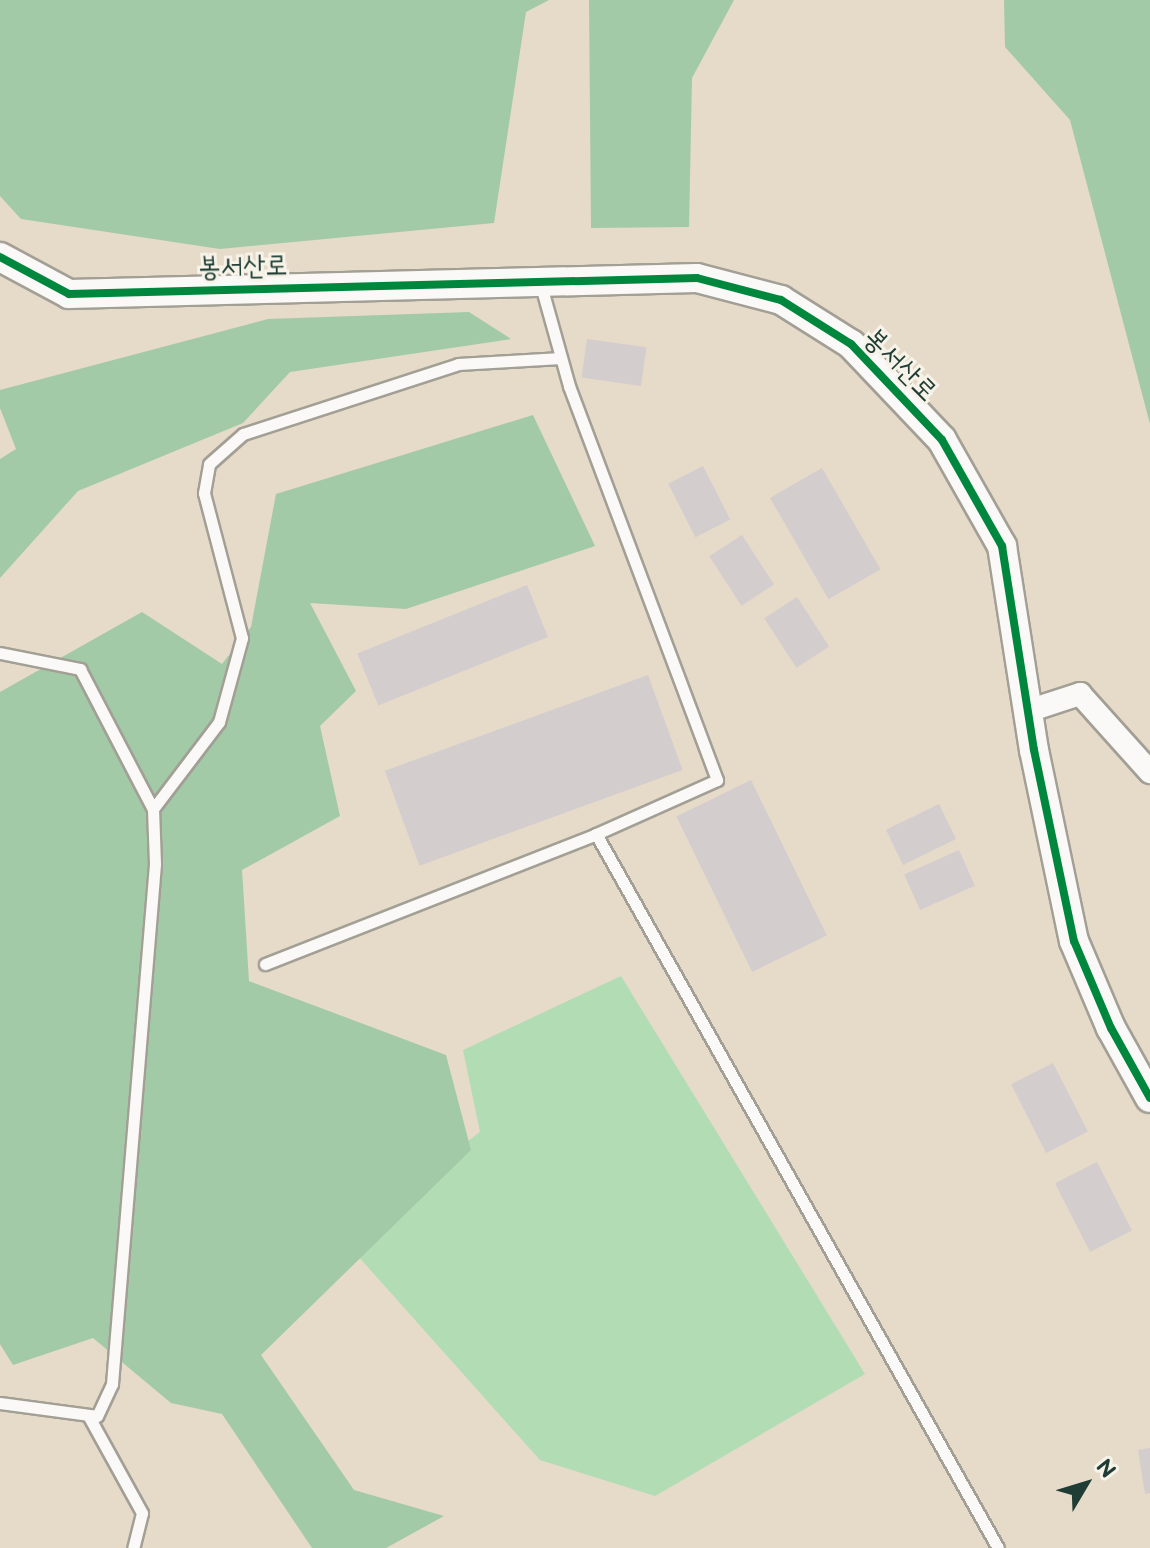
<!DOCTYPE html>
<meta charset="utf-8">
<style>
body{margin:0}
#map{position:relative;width:1150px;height:1548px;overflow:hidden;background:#e6dac9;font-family:"Balsamiq Sans","Poor Story",sans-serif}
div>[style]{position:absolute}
.green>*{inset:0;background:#b1dcb4}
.forest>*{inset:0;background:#a3caa6}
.building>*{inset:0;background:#d4cdce;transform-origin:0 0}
.roads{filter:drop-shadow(2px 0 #a29f95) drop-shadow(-2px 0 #a29f95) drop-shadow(0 2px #a29f95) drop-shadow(0 -2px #a29f95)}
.service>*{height:11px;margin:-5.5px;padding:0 5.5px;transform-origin:5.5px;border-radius:5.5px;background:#fbf9f7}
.minor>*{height:22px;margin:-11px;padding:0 11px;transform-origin:11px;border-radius:11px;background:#fbf9f7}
.tertiary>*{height:28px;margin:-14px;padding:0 14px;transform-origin:14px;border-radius:14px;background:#fbf9f7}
.cycleway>*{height:8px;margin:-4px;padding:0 4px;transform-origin:4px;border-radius:4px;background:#00873e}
span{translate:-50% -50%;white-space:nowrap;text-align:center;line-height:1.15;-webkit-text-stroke:6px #f7f3e8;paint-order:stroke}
.street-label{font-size:28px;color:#1f3d34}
.north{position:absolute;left:1046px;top:1444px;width:80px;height:80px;-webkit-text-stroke:6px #f7f3e8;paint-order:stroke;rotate:52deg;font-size:22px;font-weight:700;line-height:32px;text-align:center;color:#1f3d34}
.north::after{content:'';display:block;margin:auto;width:28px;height:36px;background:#1f3d34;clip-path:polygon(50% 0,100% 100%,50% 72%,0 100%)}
</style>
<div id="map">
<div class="green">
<i style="clip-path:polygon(621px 976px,865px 1374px,655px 1496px,540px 1460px,341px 1237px,480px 1132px,463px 1050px)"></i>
</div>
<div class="forest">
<i style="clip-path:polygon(0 0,549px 0,526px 12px,494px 223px,220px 249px,21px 219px,0 196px)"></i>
<i style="clip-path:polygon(589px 0,734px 0,692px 78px,689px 227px,591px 228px)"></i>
<i style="clip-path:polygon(1004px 0,1150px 0,1150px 424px,1070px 120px,1005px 47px)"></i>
<i style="clip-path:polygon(469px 312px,511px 339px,290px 372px,243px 423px,78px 491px,0 578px,0 459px,16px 449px,0 408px,0 390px,268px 319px)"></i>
<i style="clip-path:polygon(533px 415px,595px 546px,406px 609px,310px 603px,356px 691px,320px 726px,340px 816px,242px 870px,249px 981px,446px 1055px,471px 1150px,261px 1355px,354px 1490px,444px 1516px,386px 1548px,312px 1548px,222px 1414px,171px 1403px,93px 1338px,13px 1365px,0 1344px,0 692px,142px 612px,222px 664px,251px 627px,276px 494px)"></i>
</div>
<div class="building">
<i style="left:587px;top:339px;width:60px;height:39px;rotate:8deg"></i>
<i style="left:703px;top:466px;width:60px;height:39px;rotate:63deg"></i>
<i style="left:822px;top:468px;width:117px;height:60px;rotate:60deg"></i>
<i style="left:742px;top:535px;width:59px;height:39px;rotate:57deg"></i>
<i style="left:527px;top:585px;width:56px;height:183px;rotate:68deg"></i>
<i style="left:797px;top:597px;width:59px;height:39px;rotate:57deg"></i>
<i style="left:648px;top:675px;width:101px;height:280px;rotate:70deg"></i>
<i style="left:751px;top:780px;width:173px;height:83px;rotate:64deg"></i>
<i style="left:939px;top:804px;width:39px;height:59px;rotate:64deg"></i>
<i style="left:959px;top:850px;width:39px;height:60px;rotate:66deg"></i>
<i style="left:1053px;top:1063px;width:77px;height:47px;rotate:63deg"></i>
<i style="left:1097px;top:1162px;width:77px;height:47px;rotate:63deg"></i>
<i style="clip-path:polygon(1150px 1448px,1150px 1493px,1145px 1494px,1138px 1450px)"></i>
</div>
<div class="roads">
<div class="service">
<i style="left:540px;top:282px;width:108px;rotate:74.4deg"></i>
<i style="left:569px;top:386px;width:421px;rotate:69.4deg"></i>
<i style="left:717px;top:780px;width:133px;rotate:155.9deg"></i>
<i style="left:0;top:653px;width:82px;rotate:11.3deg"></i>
<i style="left:80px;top:669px;width:158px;rotate:62.5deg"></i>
<i style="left:153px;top:809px;width:55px;rotate:87.9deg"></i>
<i style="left:155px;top:864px;width:522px;rotate:94.73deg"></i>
<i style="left:112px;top:1384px;width:35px;rotate:115deg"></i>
<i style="left:97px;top:1416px;width:98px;rotate:-172.4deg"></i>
<i style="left:153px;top:809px;width:109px;rotate:-52.8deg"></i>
<i style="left:219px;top:722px;width:87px;rotate:-74.7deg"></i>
<i style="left:242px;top:638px;width:150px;rotate:-104.7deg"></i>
<i style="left:204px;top:493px;width:29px;rotate:-80deg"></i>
<i style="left:209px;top:464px;width:45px;rotate:-41.4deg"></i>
<i style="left:243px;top:434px;width:226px;rotate:-18deg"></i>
<i style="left:458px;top:364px;width:103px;rotate:-3.3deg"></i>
<i style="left:265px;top:964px;width:356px;rotate:-21.4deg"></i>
<i style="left:596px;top:834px;width:819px;rotate:60.62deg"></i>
<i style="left:88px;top:1415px;width:112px;rotate:61.1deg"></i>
<i style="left:142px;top:1513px;width:36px;rotate:104deg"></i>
</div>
<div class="minor">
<i style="left:1028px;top:711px;width:55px;rotate:-18.1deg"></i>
<i style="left:1080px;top:694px;width:105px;rotate:48.1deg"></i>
</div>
<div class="tertiary">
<i style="left:0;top:257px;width:78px;rotate:28.2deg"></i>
<i style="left:69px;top:294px;width:628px;rotate:-1.46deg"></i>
<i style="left:697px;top:278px;width:87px;rotate:14.7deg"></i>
<i style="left:781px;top:300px;width:83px;rotate:32.2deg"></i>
<i style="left:851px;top:344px;width:132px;rotate:46.5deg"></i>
<i style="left:942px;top:440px;width:122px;rotate:60.5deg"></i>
<i style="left:1002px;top:546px;width:206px;rotate:81.1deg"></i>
<i style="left:1034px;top:750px;width:195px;rotate:78.2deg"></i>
<i style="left:1074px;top:941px;width:95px;rotate:67deg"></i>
<i style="left:1111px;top:1028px;width:80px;rotate:60.9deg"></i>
</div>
</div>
<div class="cycleway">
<i style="left:0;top:257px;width:78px;rotate:28.2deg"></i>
<i style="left:69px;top:294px;width:628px;rotate:-1.46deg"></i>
<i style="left:697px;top:278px;width:87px;rotate:14.7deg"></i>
<i style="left:781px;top:300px;width:83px;rotate:32.2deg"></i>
<i style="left:851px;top:344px;width:132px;rotate:46.5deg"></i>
<i style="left:942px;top:440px;width:122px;rotate:60.5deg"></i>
<i style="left:1002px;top:546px;width:206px;rotate:81.1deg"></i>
<i style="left:1034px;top:750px;width:195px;rotate:78.2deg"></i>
<i style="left:1074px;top:941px;width:95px;rotate:67deg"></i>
<i style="left:1111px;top:1028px;width:80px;rotate:60.9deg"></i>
</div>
<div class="street-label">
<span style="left:243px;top:267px;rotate:-1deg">봉서산로</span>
<span style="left:900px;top:365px;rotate:45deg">봉서산로</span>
</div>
<div class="north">N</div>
</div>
